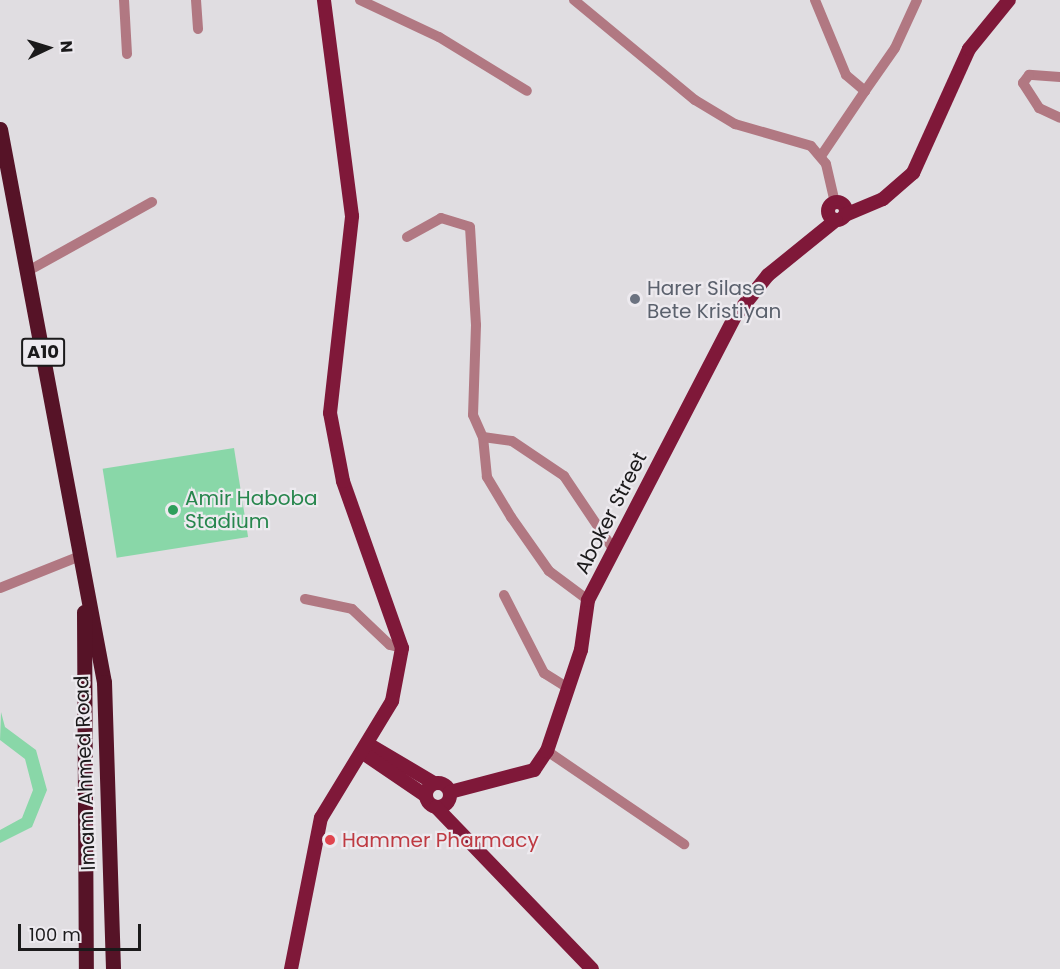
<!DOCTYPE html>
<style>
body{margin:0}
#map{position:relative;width:1060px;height:969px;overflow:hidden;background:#e0dde1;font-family:Poppins,sans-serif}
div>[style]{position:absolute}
.green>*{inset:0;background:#89d7a8;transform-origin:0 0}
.minor>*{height:10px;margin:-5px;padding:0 5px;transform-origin:5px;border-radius:5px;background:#b17882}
.major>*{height:14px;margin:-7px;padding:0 7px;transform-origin:7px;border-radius:7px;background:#7f1839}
.major>.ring{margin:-7px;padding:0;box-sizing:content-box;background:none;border:14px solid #7f1839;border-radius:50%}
.highway>*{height:15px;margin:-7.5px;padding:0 7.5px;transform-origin:7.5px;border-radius:7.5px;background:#561327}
.dots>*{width:16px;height:16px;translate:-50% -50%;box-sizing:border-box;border:3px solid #edeaef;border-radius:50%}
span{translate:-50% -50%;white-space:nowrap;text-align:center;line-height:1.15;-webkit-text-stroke:4.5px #edeaef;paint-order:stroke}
.shield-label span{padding:2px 4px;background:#edeaef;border:2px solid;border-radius:4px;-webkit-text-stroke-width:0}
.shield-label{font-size:18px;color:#1b1a1b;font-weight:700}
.worship-label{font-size:20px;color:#5b616d}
.left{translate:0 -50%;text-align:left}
.leisure-label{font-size:20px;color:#27864d}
.street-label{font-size:20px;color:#1b1a1b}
.health-label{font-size:20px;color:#be3a42}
.north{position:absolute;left:18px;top:18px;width:60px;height:60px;-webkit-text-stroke:4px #edeaef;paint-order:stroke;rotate:86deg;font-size:16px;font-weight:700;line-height:24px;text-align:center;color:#1b1a1b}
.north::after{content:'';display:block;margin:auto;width:21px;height:27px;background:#1b1a1b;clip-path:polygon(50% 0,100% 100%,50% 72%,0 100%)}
.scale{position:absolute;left:18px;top:924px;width:123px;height:27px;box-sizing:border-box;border:3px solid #1b1a1b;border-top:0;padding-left:8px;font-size:18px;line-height:21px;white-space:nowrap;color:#1b1a1b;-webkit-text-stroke:4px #edeaef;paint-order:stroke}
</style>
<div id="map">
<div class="green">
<i style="left:234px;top:448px;width:90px;height:133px;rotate:81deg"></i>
<i style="clip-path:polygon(1px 712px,5px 727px,36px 750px,47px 790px,32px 827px,0 843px,0 830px,22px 818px,33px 790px,25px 759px,0 740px)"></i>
</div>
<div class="minor">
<i style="left:124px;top:0;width:54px;rotate:86.8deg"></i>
<i style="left:196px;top:0;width:29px;rotate:86deg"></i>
<i style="left:360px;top:0;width:87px;rotate:25.1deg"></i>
<i style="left:439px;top:37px;width:103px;rotate:31.5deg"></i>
<i style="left:574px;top:0;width:157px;rotate:39.6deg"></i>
<i style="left:695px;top:100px;width:47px;rotate:31deg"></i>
<i style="left:735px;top:124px;width:79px;rotate:16.1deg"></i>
<i style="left:811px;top:146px;width:23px;rotate:50deg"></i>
<i style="left:826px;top:164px;width:40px;rotate:77deg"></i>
<i style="left:815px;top:0;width:81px;rotate:67.5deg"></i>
<i style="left:846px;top:75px;width:25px;rotate:40deg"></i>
<i style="left:865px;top:91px;width:78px;rotate:124.1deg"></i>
<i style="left:1060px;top:77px;width:31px;rotate:-176deg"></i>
<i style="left:1029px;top:75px;width:10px;rotate:127deg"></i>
<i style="left:1023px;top:83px;width:30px;rotate:57deg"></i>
<i style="left:1039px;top:108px;width:23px;rotate:25deg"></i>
<i style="left:865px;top:91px;width:52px;rotate:-55.1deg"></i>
<i style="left:895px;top:48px;width:53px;rotate:-65.4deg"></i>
<i style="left:407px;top:237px;width:39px;rotate:-29deg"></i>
<i style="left:441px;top:218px;width:30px;rotate:17deg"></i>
<i style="left:470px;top:227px;width:98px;rotate:86.5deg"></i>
<i style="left:476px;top:325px;width:90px;rotate:91.9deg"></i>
<i style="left:473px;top:415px;width:24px;rotate:66deg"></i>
<i style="left:28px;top:271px;width:142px;rotate:-29.1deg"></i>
<i style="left:0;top:588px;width:86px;rotate:-21.8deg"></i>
<i style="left:504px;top:595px;width:88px;rotate:62.9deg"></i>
<i style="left:544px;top:673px;width:26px;rotate:32deg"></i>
<i style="left:305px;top:599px;width:48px;rotate:12deg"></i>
<i style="left:352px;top:609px;width:52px;rotate:43.5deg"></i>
<i style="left:390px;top:645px;width:12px;rotate:14deg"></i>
<i style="left:588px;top:600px;width:49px;rotate:-143.4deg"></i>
<i style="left:549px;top:571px;width:66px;rotate:-125.1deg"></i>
<i style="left:511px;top:517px;width:47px;rotate:-121deg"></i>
<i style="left:487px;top:477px;width:40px;rotate:-95.7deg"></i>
<i style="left:483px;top:437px;width:29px;rotate:8deg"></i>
<i style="left:512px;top:441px;width:63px;rotate:33.9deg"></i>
<i style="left:564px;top:476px;width:88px;rotate:56.1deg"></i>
<i style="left:547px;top:751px;width:166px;rotate:34.2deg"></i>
</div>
<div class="major">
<i class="ring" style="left:828px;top:202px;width:4px;height:4px"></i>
<i style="left:845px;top:215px;width:41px;rotate:-22.8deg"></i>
<i style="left:883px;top:199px;width:40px;rotate:-41deg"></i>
<i style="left:913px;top:173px;width:136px;rotate:-65.7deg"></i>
<i style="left:969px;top:49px;width:63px;rotate:-50.8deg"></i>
<i style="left:368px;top:744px;width:77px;rotate:30.6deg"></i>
<i style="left:363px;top:753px;width:76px;rotate:34.3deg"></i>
<i class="ring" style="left:426px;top:783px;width:10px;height:10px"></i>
<i style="left:450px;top:792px;width:87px;rotate:-14.7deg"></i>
<i style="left:534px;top:770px;width:23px;rotate:-56deg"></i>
<i style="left:547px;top:751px;width:107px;rotate:-71.4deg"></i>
<i style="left:581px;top:650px;width:50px;rotate:-82deg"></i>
<i style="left:588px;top:600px;width:321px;rotate:-62.6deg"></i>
<i style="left:736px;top:315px;width:51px;rotate:-51.3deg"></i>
<i style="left:768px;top:275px;width:87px;rotate:-39deg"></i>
<i style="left:436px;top:807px;width:225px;rotate:46.1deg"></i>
<i style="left:291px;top:969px;width:154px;rotate:-78.8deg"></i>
<i style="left:321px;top:818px;width:137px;rotate:-58.7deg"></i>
<i style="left:392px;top:701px;width:54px;rotate:-79.3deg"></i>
<i style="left:402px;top:648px;width:177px;rotate:-109.5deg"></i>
<i style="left:343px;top:481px;width:69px;rotate:-100.8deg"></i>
<i style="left:330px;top:413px;width:198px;rotate:-83.6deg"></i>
<i style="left:352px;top:216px;width:218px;rotate:-97.4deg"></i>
</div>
<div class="highway">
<i style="left:0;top:129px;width:563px;rotate:79.35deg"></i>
<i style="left:104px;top:682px;width:287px;rotate:88.2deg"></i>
<i style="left:84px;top:612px;width:357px;rotate:89.7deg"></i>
</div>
<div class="dots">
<i style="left:635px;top:299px;background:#6b7280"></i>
<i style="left:173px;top:510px;background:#2e9e5b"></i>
<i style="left:330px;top:840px;background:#e0444e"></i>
</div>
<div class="shield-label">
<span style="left:43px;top:352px">A10</span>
</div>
<div class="worship-label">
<span class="left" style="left:647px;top:300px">Harer Silase<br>Bete Kristiyan</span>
</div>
<div class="leisure-label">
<span class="left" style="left:185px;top:510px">Amir Haboba<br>Stadium</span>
</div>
<div class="street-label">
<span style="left:611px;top:513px;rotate:-63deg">Aboker Street</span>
<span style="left:85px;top:773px;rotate:-92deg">Imam Ahmed Road</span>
</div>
<div class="health-label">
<span class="left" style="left:342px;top:840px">Hammer Pharmacy</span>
</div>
<div class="north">N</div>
<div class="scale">100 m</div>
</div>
